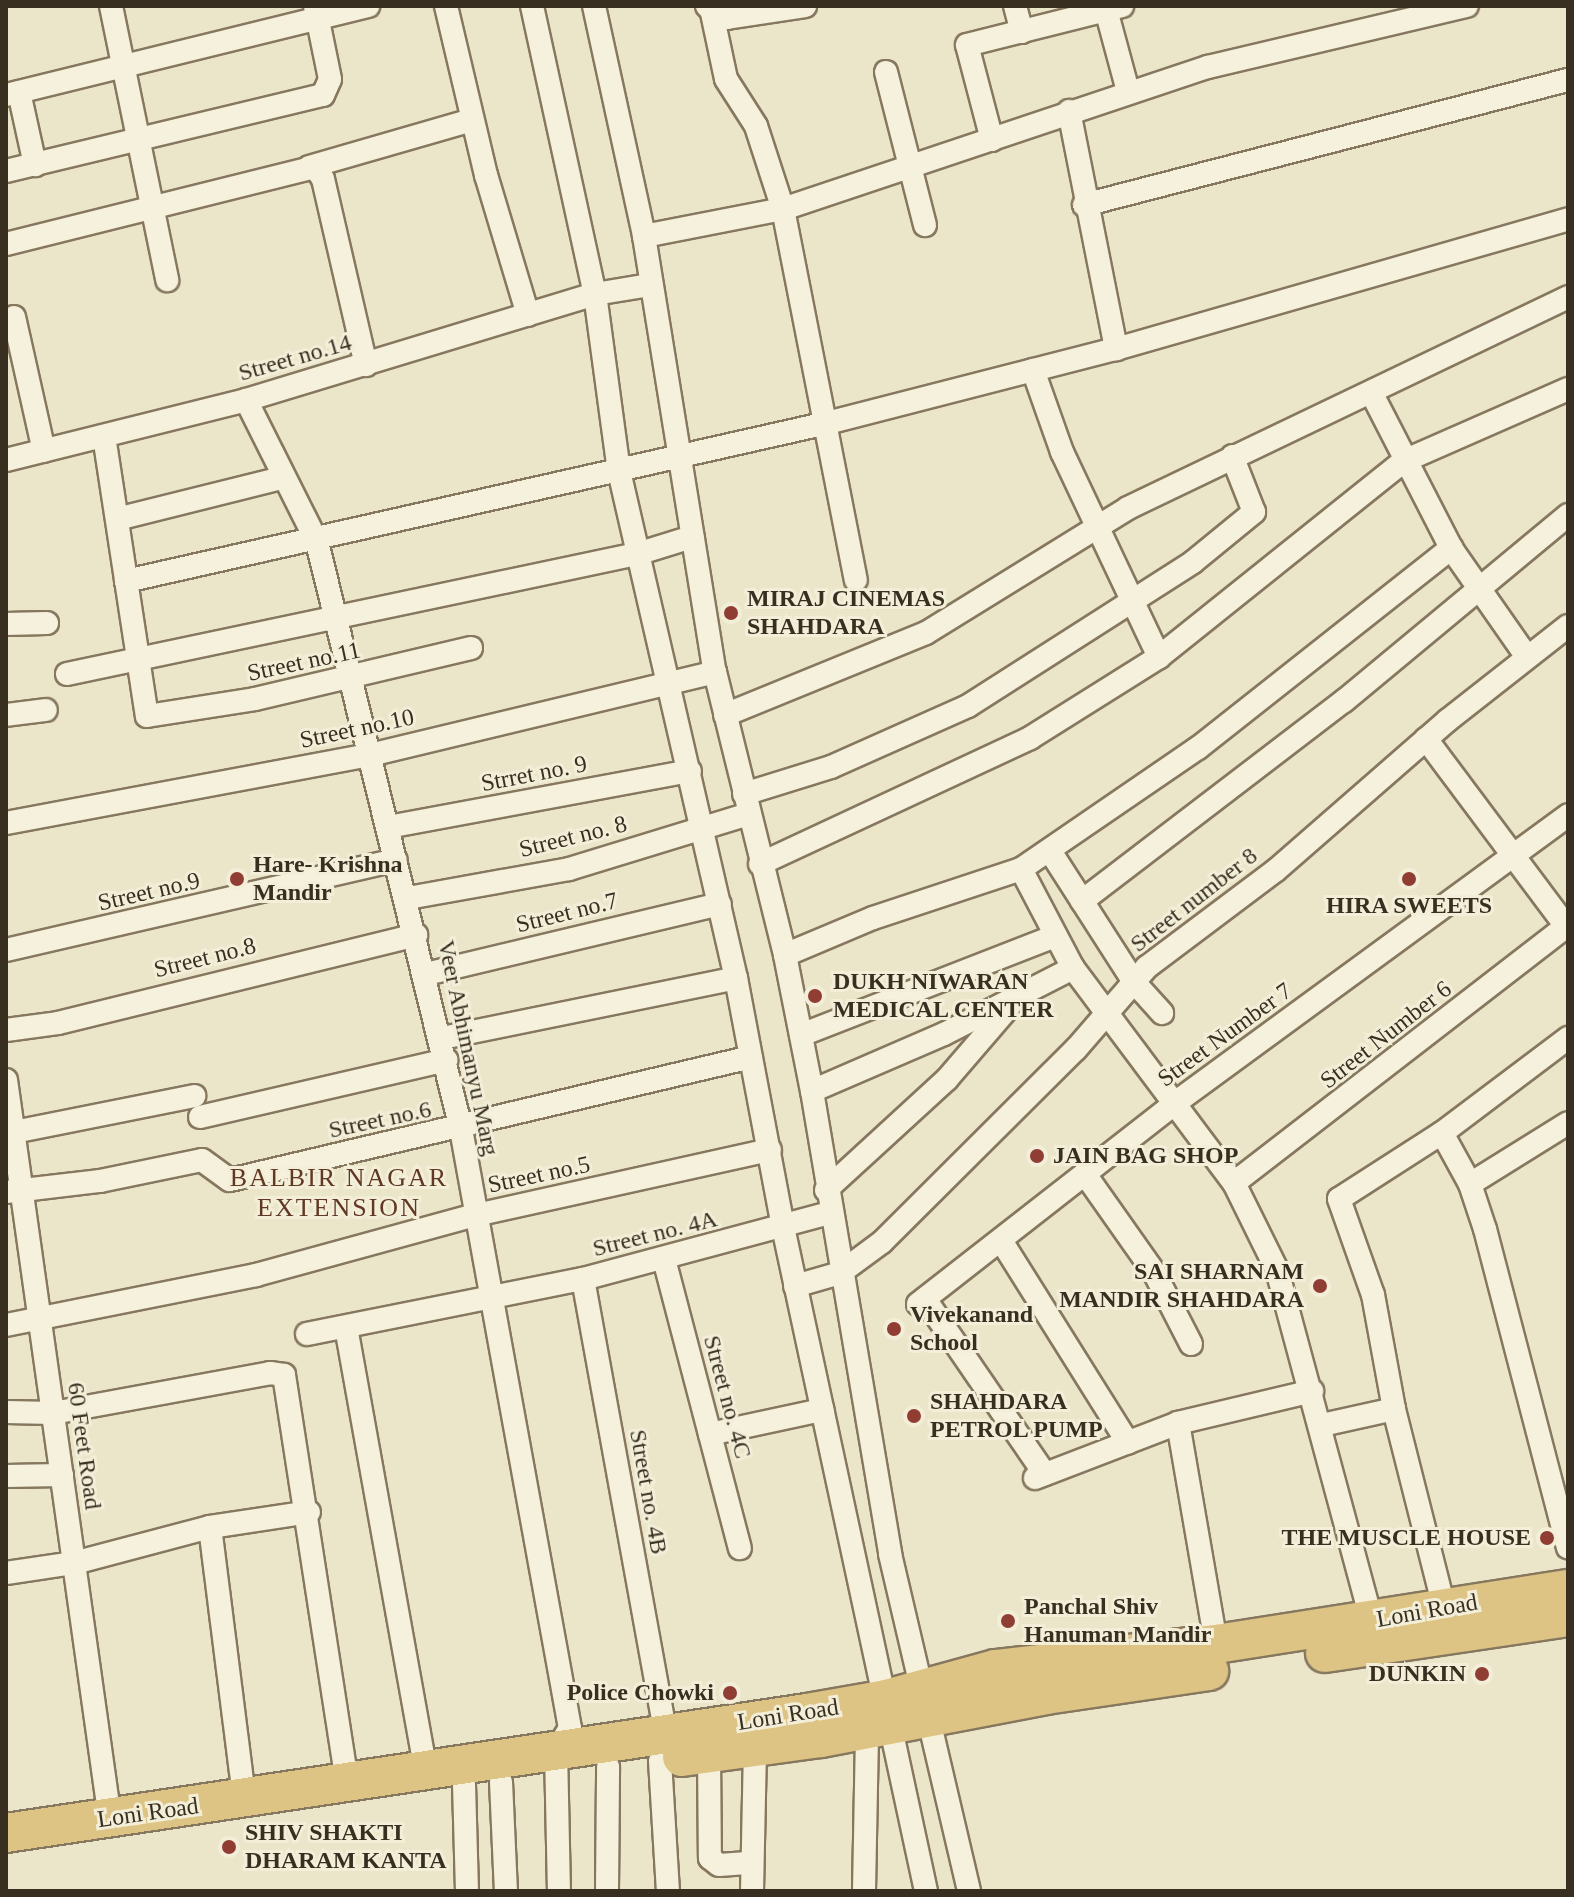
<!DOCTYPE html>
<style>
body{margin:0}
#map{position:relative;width:1574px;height:1897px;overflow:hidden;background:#ebe5c9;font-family:"Times New Roman",serif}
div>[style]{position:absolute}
.roads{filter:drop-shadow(2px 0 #86785f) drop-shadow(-2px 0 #86785f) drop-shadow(0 2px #86785f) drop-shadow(0 -2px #86785f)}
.minor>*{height:22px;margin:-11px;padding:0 11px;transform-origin:11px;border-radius:11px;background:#f6f1dc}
.trunk>*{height:38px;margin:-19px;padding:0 19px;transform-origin:19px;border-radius:19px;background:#dec484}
.dots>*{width:22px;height:22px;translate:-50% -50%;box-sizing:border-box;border:4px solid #f3eed8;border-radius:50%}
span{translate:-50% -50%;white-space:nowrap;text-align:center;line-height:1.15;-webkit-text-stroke:6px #f3eed8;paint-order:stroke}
.street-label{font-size:24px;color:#382f21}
.poi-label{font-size:24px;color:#382f21;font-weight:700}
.left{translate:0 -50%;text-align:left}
.right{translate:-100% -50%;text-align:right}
.neighbourhood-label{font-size:26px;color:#613824;letter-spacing:2px}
.frame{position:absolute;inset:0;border:8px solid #382f21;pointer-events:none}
</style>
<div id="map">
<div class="roads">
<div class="minor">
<i style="left:111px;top:6px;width:280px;rotate:78.4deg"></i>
<i style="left:446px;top:6px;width:174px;rotate:76.7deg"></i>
<i style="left:486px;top:175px;width:146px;rotate:73.3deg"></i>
<i style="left:532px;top:6px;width:295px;rotate:77.7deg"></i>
<i style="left:595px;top:294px;width:179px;rotate:82.3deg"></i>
<i style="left:619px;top:471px;width:520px;rotate:77.01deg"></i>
<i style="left:736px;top:978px;width:253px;rotate:79.3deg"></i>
<i style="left:783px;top:1227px;width:679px;rotate:77.85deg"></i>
<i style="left:594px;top:6px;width:235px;rotate:77.7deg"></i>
<i style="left:644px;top:236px;width:442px;rotate:80.8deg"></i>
<i style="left:715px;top:672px;width:292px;rotate:76.1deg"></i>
<i style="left:785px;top:955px;width:139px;rotate:78.8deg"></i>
<i style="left:812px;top:1091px;width:470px;rotate:80.4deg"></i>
<i style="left:890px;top:1554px;width:346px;rotate:76.8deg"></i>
<i style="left:707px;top:6px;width:17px;rotate:45deg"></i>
<i style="left:719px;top:18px;width:8px"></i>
<i style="left:727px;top:18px;width:79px;rotate:-8.7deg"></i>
<i style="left:1015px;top:6px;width:27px;rotate:75deg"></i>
<i style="left:1105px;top:6px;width:88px;rotate:74.9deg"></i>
<i style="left:712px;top:13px;width:67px;rotate:78deg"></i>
<i style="left:726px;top:79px;width:56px;rotate:57.4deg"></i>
<i style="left:756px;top:126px;width:87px;rotate:72deg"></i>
<i style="left:783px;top:209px;width:378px;rotate:78.9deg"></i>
<i style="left:886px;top:72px;width:158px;rotate:75.7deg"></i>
<i style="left:19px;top:92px;width:75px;rotate:77.6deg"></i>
<i style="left:6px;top:95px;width:373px;rotate:-13.8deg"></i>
<i style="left:1069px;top:111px;width:243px;rotate:78.8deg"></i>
<i style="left:992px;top:140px;width:98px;rotate:-104.7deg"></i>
<i style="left:967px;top:45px;width:160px;rotate:-14.1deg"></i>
<i style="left:309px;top:167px;width:170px;rotate:-16.1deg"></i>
<i style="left:6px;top:171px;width:326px;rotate:-13.5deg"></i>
<i style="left:323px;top:95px;width:17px;rotate:-66deg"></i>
<i style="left:330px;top:79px;width:75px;rotate:-101.6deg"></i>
<i style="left:1084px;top:205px;width:500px;rotate:-14.5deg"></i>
<i style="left:644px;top:236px;width:142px;rotate:-11deg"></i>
<i style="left:783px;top:209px;width:448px;rotate:-18.5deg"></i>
<i style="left:1208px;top:67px;width:266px;rotate:-13.3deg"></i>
<i style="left:6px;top:244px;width:318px;rotate:-14deg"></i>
<i style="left:315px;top:167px;width:14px;rotate:56deg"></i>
<i style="left:323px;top:179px;width:191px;rotate:77deg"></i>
<i style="left:14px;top:317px;width:137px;rotate:77.4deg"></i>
<i style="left:1033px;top:370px;width:87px;rotate:70.5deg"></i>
<i style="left:1062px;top:452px;width:227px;rotate:64.7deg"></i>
<i style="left:1372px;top:394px;width:173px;rotate:62.8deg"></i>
<i style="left:1451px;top:548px;width:133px;rotate:55.1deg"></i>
<i style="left:246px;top:400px;width:159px;rotate:63.4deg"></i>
<i style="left:317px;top:542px;width:604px;rotate:76.22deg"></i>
<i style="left:461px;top:1129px;width:609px;rotate:79.69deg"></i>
<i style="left:570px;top:1728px;width:26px;rotate:122deg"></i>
<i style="left:556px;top:1750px;width:141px;rotate:88.8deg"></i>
<i style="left:104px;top:436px;width:283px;rotate:81.3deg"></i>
<i style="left:147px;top:716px;width:109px;rotate:-8.9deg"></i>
<i style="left:255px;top:699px;width:222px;rotate:-13.3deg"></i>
<i style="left:6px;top:460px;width:247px;rotate:-14deg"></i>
<i style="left:246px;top:400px;width:365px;rotate:-16.9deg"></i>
<i style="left:595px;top:294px;width:56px;rotate:-9.3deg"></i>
<i style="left:117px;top:519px;width:169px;rotate:-14deg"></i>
<i style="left:126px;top:581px;width:719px;rotate:-12.7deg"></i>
<i style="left:827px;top:423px;width:298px;rotate:-14.4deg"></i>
<i style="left:1116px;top:349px;width:470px;rotate:-16deg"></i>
<i style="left:6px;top:624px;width:41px;rotate:-1.4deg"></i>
<i style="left:67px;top:674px;width:582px;rotate:-11.89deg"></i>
<i style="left:637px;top:554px;width:58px;rotate:-17.2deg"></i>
<i style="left:6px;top:715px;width:40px;rotate:-7.1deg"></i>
<i style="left:725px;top:715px;width:217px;rotate:-22.2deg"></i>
<i style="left:926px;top:633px;width:238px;rotate:-31.7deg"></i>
<i style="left:1128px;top:508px;width:488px;rotate:-25.6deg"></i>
<i style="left:1426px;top:739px;width:237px;rotate:53.2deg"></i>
<i style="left:744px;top:794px;width:91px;rotate:-17.2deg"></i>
<i style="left:831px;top:767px;width:150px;rotate:-24deg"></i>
<i style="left:968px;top:706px;width:267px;rotate:-32.6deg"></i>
<i style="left:1193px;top:562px;width:79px;rotate:-39.3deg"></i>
<i style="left:1254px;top:512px;width:60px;rotate:-111.4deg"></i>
<i style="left:6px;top:823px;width:370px;rotate:-10.6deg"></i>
<i style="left:370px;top:755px;width:355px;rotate:-13.5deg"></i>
<i style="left:388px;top:827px;width:307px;rotate:-10.5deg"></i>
<i style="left:1050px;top:851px;width:156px;rotate:57.3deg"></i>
<i style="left:1134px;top:982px;width:42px;rotate:47.9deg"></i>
<i style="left:760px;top:864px;width:298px;rotate:-25deg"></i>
<i style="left:1030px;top:738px;width:152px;rotate:-32.1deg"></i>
<i style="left:1159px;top:657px;width:314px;rotate:-38.7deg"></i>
<i style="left:1404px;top:461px;width:179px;rotate:-23.7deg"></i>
<i style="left:1021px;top:869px;width:112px;rotate:62.3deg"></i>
<i style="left:1073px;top:968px;width:269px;rotate:53.2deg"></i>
<i style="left:1234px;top:1183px;width:97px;rotate:63.7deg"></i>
<i style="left:1277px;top:1270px;width:373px;rotate:74.9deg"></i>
<i style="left:408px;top:898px;width:164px;rotate:-10.2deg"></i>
<i style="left:569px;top:869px;width:188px;rotate:-17deg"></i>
<i style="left:1082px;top:901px;width:330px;rotate:-37.4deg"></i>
<i style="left:1344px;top:701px;width:291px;rotate:-39.7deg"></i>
<i style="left:6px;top:950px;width:400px;rotate:-13deg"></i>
<i style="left:785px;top:955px;width:95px;rotate:-22.8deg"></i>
<i style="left:873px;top:918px;width:156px;rotate:-18.3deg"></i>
<i style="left:1021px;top:869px;width:214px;rotate:-34.4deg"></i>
<i style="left:1198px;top:748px;width:323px;rotate:-38.3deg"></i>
<i style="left:426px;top:974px;width:302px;rotate:-13.4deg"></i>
<i style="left:6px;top:1030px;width:52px;rotate:-7.7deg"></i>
<i style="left:58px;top:1023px;width:369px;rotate:-13.8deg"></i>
<i style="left:801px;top:1035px;width:270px;rotate:-21.3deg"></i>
<i style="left:442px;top:1038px;width:300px;rotate:-11.5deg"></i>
<i style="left:6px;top:1080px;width:746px;rotate:81.99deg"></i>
<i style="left:812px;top:1091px;width:144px;rotate:-23.4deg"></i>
<i style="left:944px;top:1034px;width:145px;rotate:-27.1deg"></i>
<i style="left:200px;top:1117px;width:253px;rotate:-13deg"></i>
<i style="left:14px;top:1132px;width:184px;rotate:-11.3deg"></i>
<i style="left:1442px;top:1133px;width:58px;rotate:61.2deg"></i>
<i style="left:1470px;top:1184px;width:47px;rotate:71.6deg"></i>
<i style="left:1485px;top:1229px;width:329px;rotate:75.4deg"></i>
<i style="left:1087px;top:1177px;width:116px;rotate:54.8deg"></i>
<i style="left:1154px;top:1272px;width:81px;rotate:62.8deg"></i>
<i style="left:1234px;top:1183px;width:422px;rotate:-37.7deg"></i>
<i style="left:1470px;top:1184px;width:115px;rotate:-31.9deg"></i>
<i style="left:826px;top:1190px;width:164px;rotate:-42.5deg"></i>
<i style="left:947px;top:1079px;width:95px;rotate:-49.3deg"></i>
<i style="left:6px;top:1192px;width:95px;rotate:-6.7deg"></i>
<i style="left:100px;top:1181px;width:104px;rotate:-11.6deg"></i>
<i style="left:202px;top:1160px;width:34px;rotate:36deg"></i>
<i style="left:230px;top:1180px;width:535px;rotate:-13.28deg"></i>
<i style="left:1002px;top:1242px;width:237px;rotate:57.9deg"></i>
<i style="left:664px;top:1259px;width:299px;rotate:75.3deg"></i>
<i style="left:583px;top:1279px;width:442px;rotate:79.7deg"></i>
<i style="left:795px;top:1286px;width:47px;rotate:-16.1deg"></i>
<i style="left:840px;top:1273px;width:52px;rotate:-36.4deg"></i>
<i style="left:882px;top:1242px;width:274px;rotate:-44.9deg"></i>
<i style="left:1076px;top:1049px;width:108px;rotate:-49.1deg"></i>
<i style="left:1147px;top:967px;width:160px;rotate:-36.9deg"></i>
<i style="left:1275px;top:871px;width:230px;rotate:-41.1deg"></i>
<i style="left:1448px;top:720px;width:152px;rotate:-38.1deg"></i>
<i style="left:925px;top:1299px;width:212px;rotate:55.6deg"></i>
<i style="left:918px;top:1304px;width:326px;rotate:-38deg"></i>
<i style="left:1175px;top:1103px;width:487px;rotate:-36.2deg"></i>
<i style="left:6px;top:1325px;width:255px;rotate:-11.3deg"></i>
<i style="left:256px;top:1275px;width:228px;rotate:-15.3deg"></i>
<i style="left:476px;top:1215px;width:301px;rotate:-12.5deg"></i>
<i style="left:346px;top:1327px;width:451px;rotate:79.8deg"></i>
<i style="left:307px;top:1334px;width:281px;rotate:-11.3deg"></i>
<i style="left:583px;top:1279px;width:256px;rotate:-15deg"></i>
<i style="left:6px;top:1412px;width:47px;rotate:1.2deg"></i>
<i style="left:53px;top:1413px;width:221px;rotate:-10.4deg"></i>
<i style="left:270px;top:1373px;width:14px;rotate:8deg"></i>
<i style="left:284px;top:1375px;width:413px;rotate:81.2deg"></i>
<i style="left:1178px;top:1423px;width:224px;rotate:80.2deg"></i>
<i style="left:1322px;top:1425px;width:74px;rotate:-12.5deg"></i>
<i style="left:710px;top:1434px;width:115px;rotate:-12.1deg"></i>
<i style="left:6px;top:1476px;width:56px;rotate:-1deg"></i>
<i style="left:1035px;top:1478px;width:153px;rotate:-21deg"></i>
<i style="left:1178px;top:1423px;width:138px;rotate:-13.4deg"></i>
<i style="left:210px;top:1527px;width:273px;rotate:82.8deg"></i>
<i style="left:6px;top:1573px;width:69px;rotate:-8.4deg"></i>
<i style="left:74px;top:1563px;width:141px;rotate:-14.8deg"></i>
<i style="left:210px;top:1527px;width:100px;rotate:-8.6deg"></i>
<i style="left:1444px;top:1607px;width:204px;rotate:-104.2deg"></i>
<i style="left:1394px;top:1409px;width:116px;rotate:-100.4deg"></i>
<i style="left:1373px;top:1295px;width:102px;rotate:-109.5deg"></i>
<i style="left:1339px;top:1199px;width:122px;rotate:-32.7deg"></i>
<i style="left:1442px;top:1133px;width:158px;rotate:-37deg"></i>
<i style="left:709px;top:1753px;width:105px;rotate:89.5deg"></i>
<i style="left:710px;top:1858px;width:11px;rotate:38deg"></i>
<i style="left:719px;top:1865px;width:32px;rotate:-4deg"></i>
<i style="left:660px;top:1761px;width:130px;rotate:86.5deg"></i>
<i style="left:501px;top:1782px;width:109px;rotate:87.4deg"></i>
<i style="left:464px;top:1784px;width:107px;rotate:88.4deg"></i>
<i style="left:607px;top:1891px;width:124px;rotate:-89.5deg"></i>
<i style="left:752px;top:1891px;width:144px;rotate:-88.8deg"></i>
<i style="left:864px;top:1891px;width:163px;rotate:-88.9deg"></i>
</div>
<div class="trunk">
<i style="left:1325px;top:1653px;width:246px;rotate:-8.4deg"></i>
<i style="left:682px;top:1757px;width:140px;rotate:-7.8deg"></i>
<i style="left:821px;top:1738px;width:229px;rotate:-10.8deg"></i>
<i style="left:1046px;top:1695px;width:165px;rotate:-8.4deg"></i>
<i style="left:6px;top:1833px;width:810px;rotate:-8.52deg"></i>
<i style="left:807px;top:1713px;width:80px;rotate:-10deg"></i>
<i style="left:886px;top:1699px;width:114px;rotate:-15.3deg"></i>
<i style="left:996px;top:1669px;width:221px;rotate:-6.5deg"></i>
<i style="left:1216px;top:1644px;width:356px;rotate:-8.9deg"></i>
</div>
</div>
<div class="dots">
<i style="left:731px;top:613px;background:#903d34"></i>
<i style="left:237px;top:879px;background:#903d34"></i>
<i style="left:1409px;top:879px;background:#903d34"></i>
<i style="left:815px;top:996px;background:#903d34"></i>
<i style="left:1037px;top:1156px;background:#903d34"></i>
<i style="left:1320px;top:1286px;background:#903d34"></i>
<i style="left:894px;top:1329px;background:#903d34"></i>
<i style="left:914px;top:1416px;background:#903d34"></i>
<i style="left:1547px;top:1538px;background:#903d34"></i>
<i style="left:1008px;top:1621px;background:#903d34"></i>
<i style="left:1482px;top:1674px;background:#903d34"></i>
<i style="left:730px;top:1693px;background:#903d34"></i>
<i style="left:229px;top:1847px;background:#903d34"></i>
</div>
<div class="street-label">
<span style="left:295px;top:358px;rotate:-16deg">Street no.14</span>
<span style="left:304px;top:662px;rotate:-12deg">Street no.11</span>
<span style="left:357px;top:729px;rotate:-12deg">Street no.10</span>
<span style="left:534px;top:774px;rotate:-11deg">Strret no. 9</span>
<span style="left:573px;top:837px;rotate:-14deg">Street no. 8</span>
<span style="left:149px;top:892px;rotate:-13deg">Street no.9</span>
<span style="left:1194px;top:900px;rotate:-38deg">Street number 8</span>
<span style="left:567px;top:913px;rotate:-14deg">Street no.7</span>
<span style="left:205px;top:958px;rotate:-14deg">Street no.8</span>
<span style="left:1225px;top:1035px;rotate:-36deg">Street Number 7</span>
<span style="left:1386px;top:1035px;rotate:-38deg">Street Number 6</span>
<span style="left:468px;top:1048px;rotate:78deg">Veer Abhimanyu Marg</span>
<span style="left:380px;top:1120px;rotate:-12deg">Street no.6</span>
<span style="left:539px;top:1175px;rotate:-12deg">Street no.5</span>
<span style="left:655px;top:1234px;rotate:-14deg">Street no. 4A</span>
<span style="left:727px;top:1397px;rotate:75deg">Street no. 4C</span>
<span style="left:84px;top:1446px;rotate:82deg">60 Feet Road</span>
<span style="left:648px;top:1492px;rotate:80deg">Street no. 4B</span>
<span style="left:1427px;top:1611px;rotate:-10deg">Loni Road</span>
<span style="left:788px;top:1715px;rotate:-9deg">Loni Road</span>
<span style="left:148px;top:1813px;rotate:-8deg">Loni Road</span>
</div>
<div class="poi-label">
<span class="left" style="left:747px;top:613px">MIRAJ CINEMAS<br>SHAHDARA</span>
<span class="left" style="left:253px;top:879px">Hare- Krishna<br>Mandir</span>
<span style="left:1409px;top:906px">HIRA SWEETS</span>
<span class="left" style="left:833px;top:996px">DUKH NIWARAN<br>MEDICAL CENTER</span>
<span class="left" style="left:1053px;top:1156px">JAIN BAG SHOP</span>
<span class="right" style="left:1304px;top:1286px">SAI SHARNAM<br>MANDIR SHAHDARA</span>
<span class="left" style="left:910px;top:1329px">Vivekanand<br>School</span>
<span class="left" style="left:930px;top:1416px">SHAHDARA<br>PETROL PUMP</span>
<span class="right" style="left:1531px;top:1538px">THE MUSCLE HOUSE</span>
<span class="left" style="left:1024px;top:1621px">Panchal Shiv<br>Hanuman Mandir</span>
<span class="right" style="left:1466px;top:1674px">DUNKIN</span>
<span class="right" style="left:714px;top:1693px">Police Chowki</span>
<span class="left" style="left:245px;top:1847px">SHIV SHAKTI<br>DHARAM KANTA</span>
</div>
<div class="neighbourhood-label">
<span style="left:339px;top:1193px">BALBIR NAGAR<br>EXTENSION</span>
</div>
<div class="frame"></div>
</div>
